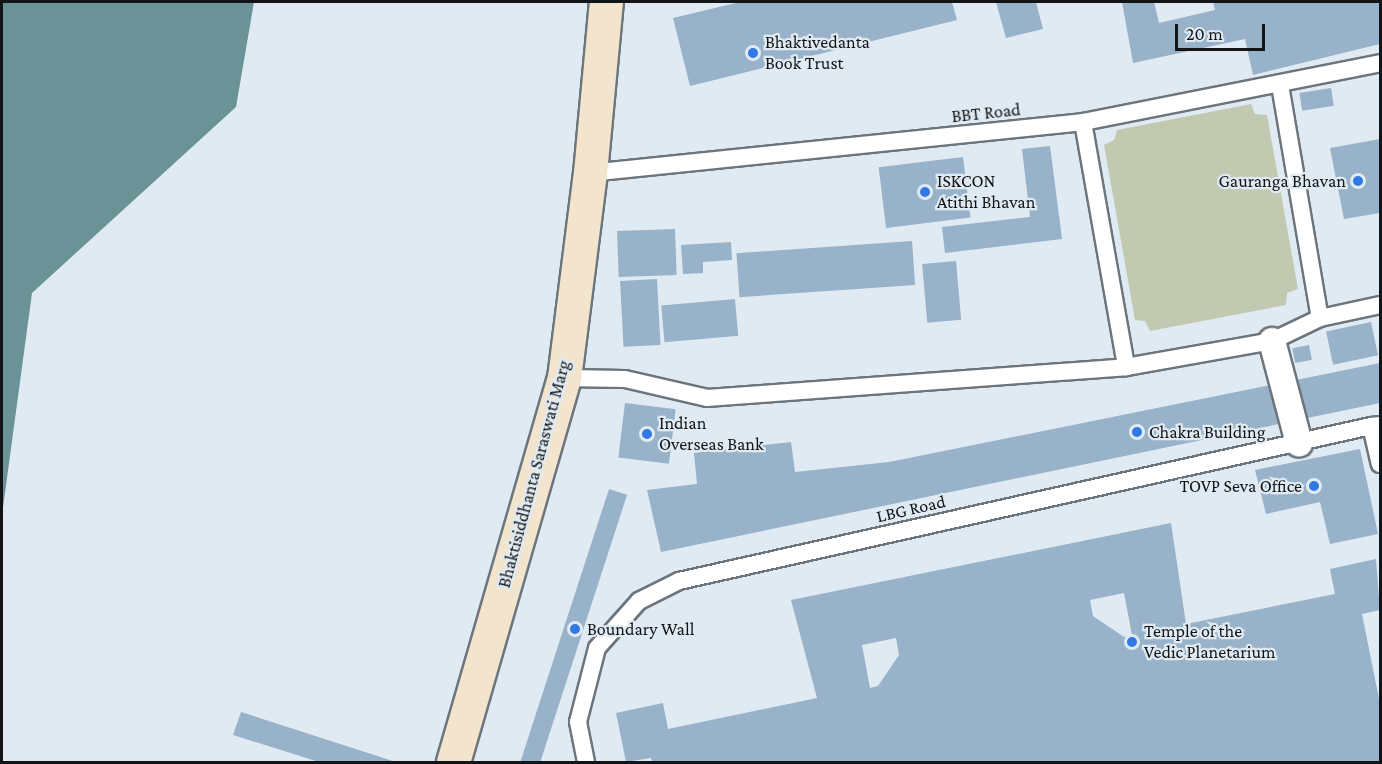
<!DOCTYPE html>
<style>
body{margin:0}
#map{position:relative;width:1382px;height:764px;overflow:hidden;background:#e0eaf2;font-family:"Crimson Pro",serif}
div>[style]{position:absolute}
.green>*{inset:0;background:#c1cab0}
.water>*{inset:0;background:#6b9397}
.building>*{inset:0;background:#97b2c9;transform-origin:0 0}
.roads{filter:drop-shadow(2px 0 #6c757c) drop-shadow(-2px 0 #6c757c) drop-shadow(0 2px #6c757c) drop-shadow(0 -2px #6c757c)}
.service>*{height:16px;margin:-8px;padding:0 8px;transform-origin:8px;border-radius:8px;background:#fff}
.pedestrian>*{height:26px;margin:-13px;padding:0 13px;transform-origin:13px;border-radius:13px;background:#fff}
.secondary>*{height:33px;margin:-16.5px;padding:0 16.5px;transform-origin:16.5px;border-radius:16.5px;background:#f3e4cd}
.dots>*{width:16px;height:16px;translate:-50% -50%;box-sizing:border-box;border:3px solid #e0eaf2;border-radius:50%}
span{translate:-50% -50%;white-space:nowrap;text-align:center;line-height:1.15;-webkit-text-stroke:4.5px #e0eaf2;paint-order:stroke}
.poi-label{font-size:18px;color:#121518}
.left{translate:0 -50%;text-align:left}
.right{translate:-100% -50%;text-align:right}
.street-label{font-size:18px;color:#121518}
.frame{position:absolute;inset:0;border:3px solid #121518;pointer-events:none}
.scale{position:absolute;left:1175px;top:24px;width:90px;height:27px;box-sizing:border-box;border:3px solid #121518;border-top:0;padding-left:8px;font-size:18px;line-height:21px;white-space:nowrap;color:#121518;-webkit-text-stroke:4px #e0eaf2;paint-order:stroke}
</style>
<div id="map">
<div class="green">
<i style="clip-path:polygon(1251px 104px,1255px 114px,1267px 115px,1298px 289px,1287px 293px,1286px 305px,1150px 331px,1145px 321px,1135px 320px,1104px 145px,1114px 140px,1117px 130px)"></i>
</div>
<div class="water">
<i style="clip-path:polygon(2px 2px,254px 2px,236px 107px,32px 293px,2px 515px)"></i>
</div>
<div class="building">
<i style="clip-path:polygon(740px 2px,952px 2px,957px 20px,690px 86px,673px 18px)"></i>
<i style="clip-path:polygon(996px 2px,1036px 2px,1043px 29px,1006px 38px)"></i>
<i style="clip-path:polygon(1122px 2px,1154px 2px,1159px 23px,1215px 10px,1213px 2px,1380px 2px,1380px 44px,1253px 75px,1245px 39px,1133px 63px)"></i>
<i style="left:1331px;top:88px;width:18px;height:32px;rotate:81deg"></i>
<i style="clip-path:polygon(1380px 139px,1380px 213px,1344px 219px,1330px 148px)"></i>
<i style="clip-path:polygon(1050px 146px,1062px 239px,945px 253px,942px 227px,1030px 217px,1022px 149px)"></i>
<i style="left:963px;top:157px;width:61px;height:85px;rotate:83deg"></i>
<i style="left:675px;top:229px;width:46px;height:58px;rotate:88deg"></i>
<i style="left:912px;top:241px;width:44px;height:176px;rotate:86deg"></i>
<i style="clip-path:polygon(731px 242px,732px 260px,703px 262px,703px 273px,683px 274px,681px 245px)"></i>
<i style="left:956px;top:261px;width:59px;height:34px;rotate:85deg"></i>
<i style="left:657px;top:279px;width:66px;height:37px;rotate:87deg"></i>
<i style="left:735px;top:299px;width:37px;height:74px;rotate:85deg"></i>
<i style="left:1371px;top:322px;width:34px;height:46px;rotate:78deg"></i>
<i style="left:1309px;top:345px;width:15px;height:17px;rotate:79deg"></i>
<i style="clip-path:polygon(1380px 363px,1380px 403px,661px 552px,647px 490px,697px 484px,694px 453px,791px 442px,795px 472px,889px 462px)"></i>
<i style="left:625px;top:403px;width:51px;height:55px;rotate:7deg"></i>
<i style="clip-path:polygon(1360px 449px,1378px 534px,1330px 544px,1320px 502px,1266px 514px,1255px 470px)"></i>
<i style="left:609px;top:489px;width:19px;height:286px;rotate:18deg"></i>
<i style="clip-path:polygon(evenodd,1171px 523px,1186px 624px,1335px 594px,1330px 569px,1376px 559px,1380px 610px,1362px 614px,1380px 704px,1380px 762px,652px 762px,651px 758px,626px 762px,616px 713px,663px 703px,668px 729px,817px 698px,791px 600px,1171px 523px,1124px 593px,1132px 635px,1124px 637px,1093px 616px,1090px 600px,1124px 593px,1171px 523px,896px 638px,899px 655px,878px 686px,870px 688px,862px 645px,896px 638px)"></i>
<i style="clip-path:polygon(241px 712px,396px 762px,319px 762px,233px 735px)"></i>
</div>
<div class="roads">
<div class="service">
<i style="left:1280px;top:85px;width:236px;rotate:80.3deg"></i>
<i style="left:1083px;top:122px;width:249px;rotate:80deg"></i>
<i style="left:590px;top:173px;width:496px;rotate:-5.9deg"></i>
<i style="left:1083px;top:122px;width:303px;rotate:-11.2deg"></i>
<i style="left:564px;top:378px;width:61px;rotate:0.9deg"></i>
<i style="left:625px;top:379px;width:84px;rotate:13deg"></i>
<i style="left:707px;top:398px;width:420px;rotate:-4.2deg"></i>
<i style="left:1126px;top:367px;width:148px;rotate:-10.1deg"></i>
<i style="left:1272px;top:341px;width:53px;rotate:-25.6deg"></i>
<i style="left:1320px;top:318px;width:61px;rotate:-12.2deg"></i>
<i style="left:1380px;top:425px;width:9px;rotate:174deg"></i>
<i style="left:1371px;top:426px;width:39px;rotate:77deg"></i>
<i style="left:586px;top:762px;width:41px;rotate:-101.3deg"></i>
<i style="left:578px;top:722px;width:76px;rotate:-75.6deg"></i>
<i style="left:597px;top:648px;width:63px;rotate:-48.2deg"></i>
<i style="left:639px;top:601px;width:45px;rotate:-26.6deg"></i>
<i style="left:679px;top:581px;width:709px;rotate:-12.63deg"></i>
</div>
<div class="pedestrian">
<i style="left:1272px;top:341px;width:106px;rotate:75.2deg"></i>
</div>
<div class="secondary">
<i style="left:453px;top:762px;width:400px;rotate:-73.9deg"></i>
<i style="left:564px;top:378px;width:207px;rotate:-82.8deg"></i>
<i style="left:590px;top:173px;width:172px;rotate:-84.7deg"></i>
</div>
</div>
<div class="dots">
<i style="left:753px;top:53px;background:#3278e5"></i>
<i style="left:1358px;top:181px;background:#3278e5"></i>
<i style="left:925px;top:192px;background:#3278e5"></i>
<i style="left:1137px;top:432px;background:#3278e5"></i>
<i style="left:647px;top:434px;background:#3278e5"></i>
<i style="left:1314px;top:486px;background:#3278e5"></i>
<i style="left:575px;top:629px;background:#3278e5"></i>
<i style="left:1132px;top:642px;background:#3278e5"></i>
</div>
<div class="poi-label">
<span class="left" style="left:765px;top:53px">Bhaktivedanta<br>Book Trust</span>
<span class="right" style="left:1346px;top:181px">Gauranga Bhavan</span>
<span class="left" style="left:937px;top:192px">ISKCON<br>Atithi Bhavan</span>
<span class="left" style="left:659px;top:434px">Indian<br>Overseas Bank</span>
<span class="left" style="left:1149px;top:432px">Chakra Building</span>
<span class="right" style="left:1302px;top:486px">TOVP Seva Office</span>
<span class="left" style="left:587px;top:629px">Boundary Wall</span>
<span class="left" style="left:1144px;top:642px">Temple of the<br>Vedic Planetarium</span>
</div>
<div class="street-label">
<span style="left:986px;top:113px;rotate:-6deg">BBT Road</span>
<span style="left:534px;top:474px;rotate:-75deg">Bhaktisiddhanta Saraswati Marg</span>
<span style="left:911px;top:509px;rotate:-13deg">LBG Road</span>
</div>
<div class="frame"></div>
<div class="scale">20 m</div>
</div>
